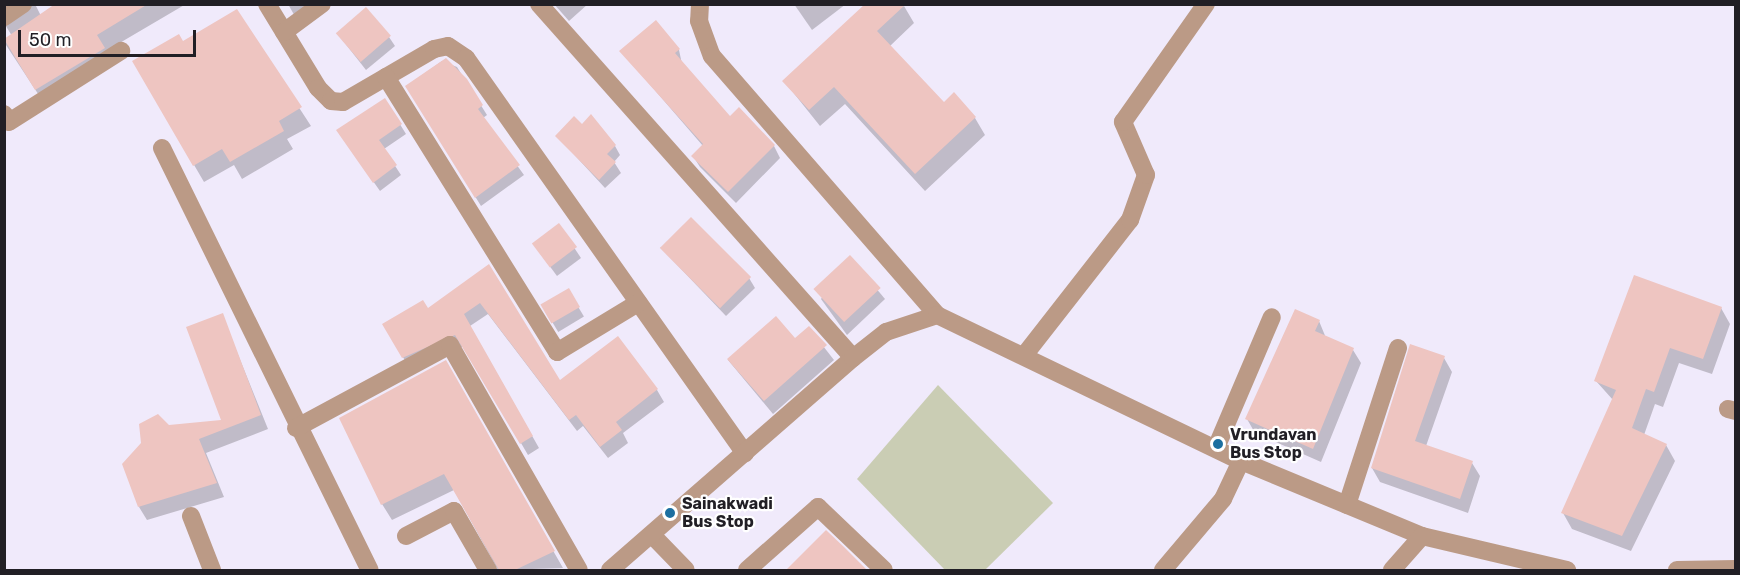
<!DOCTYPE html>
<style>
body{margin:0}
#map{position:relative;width:1740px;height:575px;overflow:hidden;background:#f0eafb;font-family:Rubik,sans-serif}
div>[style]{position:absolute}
.green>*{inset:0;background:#cacdb4}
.shadow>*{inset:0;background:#0003;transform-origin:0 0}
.building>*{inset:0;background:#eec5c1;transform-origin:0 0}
.minor>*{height:18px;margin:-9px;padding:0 9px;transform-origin:9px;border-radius:9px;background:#bb9a86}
.dots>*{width:16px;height:16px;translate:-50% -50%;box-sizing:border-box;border:3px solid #fff;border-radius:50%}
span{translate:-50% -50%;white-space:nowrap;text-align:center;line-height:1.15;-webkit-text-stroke:4.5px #fff;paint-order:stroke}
.poi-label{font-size:16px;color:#211f25;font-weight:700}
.left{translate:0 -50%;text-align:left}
.frame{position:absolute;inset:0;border:6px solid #211f25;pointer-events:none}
.scale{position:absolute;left:18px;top:30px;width:178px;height:27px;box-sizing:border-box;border:3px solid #211f25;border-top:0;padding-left:8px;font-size:18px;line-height:21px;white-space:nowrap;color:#211f25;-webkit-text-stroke:4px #fff;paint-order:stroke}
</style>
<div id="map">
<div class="green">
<i style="clip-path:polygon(938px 385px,1053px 503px,985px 570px,945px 570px,857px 479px)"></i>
</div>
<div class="shadow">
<i style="clip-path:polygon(4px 4px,35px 4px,41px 16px,58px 4px,186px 4px,106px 51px,46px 106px,4px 42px,12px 36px,4px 23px)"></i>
<i style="clip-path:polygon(288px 4px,324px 4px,297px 20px)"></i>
<i style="clip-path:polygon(554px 4px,588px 4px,569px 21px)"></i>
<i style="clip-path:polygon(794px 4px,846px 4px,812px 30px)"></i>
<i style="clip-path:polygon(904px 6px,914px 23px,890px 46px,943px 104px,975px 118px,985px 135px,925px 191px,845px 104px,820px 126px,784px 81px)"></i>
<i style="clip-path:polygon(236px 11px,311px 126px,287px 139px,293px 149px,242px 179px,234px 165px,204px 182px,134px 62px,182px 43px)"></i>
<i style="clip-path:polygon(337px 33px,389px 37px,395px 46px,366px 70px)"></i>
<i style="clip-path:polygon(679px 50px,682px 64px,730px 118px,774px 146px,780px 158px,736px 203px,700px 167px,693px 156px,703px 146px,621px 51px)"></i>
<i style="clip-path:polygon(442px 61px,457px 67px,487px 115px,483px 118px,524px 175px,481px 206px,407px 86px)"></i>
<i style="clip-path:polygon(385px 100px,406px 134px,384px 149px,401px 175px,380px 191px,344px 140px)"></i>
<i style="clip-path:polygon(582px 126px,615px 146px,620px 155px,614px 162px,621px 173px,605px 188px,557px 136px)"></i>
<i style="clip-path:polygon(559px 225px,581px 258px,557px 276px,540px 253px)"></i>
<i style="clip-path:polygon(660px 247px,749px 278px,755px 288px,726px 316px)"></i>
<i style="clip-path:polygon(850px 257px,885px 299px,847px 335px,821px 299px)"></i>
<i style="clip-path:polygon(489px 266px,560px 382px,657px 390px,664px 402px,623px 433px,628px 443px,608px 458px,583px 426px,577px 431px,488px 314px,470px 326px,539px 448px,528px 455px,465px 347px,452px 347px,410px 369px,384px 325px,428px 311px)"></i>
<i style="left:568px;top:290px;width:31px;height:30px;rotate:59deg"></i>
<i style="clip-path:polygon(1721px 308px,1730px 324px,1712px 374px,1679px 363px,1663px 407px,1655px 404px,1644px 435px,1666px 445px,1675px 461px,1631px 551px,1572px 529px,1563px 513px,1613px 400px,1596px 381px)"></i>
<i style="clip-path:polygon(222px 315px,268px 429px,206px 453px,224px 497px,147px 520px,139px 507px,168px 427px,223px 421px)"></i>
<i style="clip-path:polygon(1319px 321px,1326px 338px,1353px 350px,1361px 363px,1321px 462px,1255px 433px,1247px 419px)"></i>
<i style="clip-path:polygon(809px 328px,834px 360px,773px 414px,728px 360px,795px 340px)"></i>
<i style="clip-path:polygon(1444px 358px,1452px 372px,1426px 446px,1472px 463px,1480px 476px,1468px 513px,1380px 482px,1372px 468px)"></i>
<i style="clip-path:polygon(445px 362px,563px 568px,498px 570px,454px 490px,392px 520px,382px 504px)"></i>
<i style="clip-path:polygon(826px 533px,866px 570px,788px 570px)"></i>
</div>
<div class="building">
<i style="clip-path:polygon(55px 4px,148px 4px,97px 35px,105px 48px,35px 90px,4px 39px)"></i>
<i style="clip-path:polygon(865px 4px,906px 4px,877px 31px,944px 102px,954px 92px,976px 117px,915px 174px,834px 87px,809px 110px,782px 81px)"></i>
<i style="left:366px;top:7px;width:38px;height:40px;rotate:49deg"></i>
<i style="clip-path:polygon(237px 9px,302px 107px,279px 121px,284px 131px,230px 162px,222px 149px,193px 166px,132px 61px,179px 34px,183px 41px)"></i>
<i style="clip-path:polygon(656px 20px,680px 49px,675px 53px,730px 116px,739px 107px,775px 145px,728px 192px,691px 156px,703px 144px,619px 51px)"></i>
<i style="clip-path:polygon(446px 58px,467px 79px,483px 105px,478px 109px,520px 165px,475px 198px,405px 86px)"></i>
<i style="clip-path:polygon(385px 98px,402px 124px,379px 140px,397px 165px,373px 183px,336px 130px)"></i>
<i style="clip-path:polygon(591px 114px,616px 145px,607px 154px,616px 162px,599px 180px,555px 136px,574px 116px,582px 124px)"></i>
<i style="left:691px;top:217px;width:85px;height:44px;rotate:45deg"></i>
<i style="left:559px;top:223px;width:30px;height:34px;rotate:53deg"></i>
<i style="left:850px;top:255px;width:45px;height:50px;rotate:47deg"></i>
<i style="clip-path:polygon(489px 264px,560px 380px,618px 336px,658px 389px,616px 422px,622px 430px,600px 447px,576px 415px,569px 420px,480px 303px,464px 314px,533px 436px,520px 444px,455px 335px,402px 358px,382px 324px,423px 300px,428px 308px)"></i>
<i style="clip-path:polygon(1634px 275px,1722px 307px,1703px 359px,1670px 348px,1654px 392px,1646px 389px,1632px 428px,1667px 444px,1622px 536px,1561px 513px,1616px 390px,1594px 381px)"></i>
<i style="left:569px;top:288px;width:22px;height:33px;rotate:60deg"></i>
<i style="clip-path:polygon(1295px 309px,1320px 320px,1315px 331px,1354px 348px,1313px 449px,1245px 419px)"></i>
<i style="clip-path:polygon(223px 313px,261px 415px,199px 439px,217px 483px,138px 507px,122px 464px,141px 443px,139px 424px,158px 414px,169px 425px,221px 420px,186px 327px)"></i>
<i style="clip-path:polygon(776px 316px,795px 338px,809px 326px,827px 345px,764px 401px,727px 359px)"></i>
<i style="clip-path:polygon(1410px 344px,1445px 356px,1415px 441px,1473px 461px,1460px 499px,1371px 468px)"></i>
<i style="clip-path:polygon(446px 360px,555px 551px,515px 570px,499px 570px,444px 474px,381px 505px,339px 418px)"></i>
<i style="clip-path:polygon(826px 530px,844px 547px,867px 570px,786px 570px)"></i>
</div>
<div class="minor">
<i style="left:267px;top:4px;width:98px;rotate:58.7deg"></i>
<i style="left:318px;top:88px;width:18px;rotate:45deg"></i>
<i style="left:331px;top:101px;width:12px;rotate:5deg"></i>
<i style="left:343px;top:102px;width:105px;rotate:-30.2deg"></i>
<i style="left:434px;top:49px;width:14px;rotate:-12deg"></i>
<i style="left:448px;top:46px;width:22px;rotate:34deg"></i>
<i style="left:466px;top:58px;width:484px;rotate:54.8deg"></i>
<i style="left:539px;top:4px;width:473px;rotate:48.4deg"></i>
<i style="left:700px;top:4px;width:17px;rotate:93deg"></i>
<i style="left:699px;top:21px;width:37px;rotate:70deg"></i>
<i style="left:712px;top:56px;width:343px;rotate:49deg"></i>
<i style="left:4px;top:17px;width:23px;rotate:-34deg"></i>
<i style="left:284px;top:32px;width:47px;rotate:-36.4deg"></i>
<i style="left:386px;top:77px;width:324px;rotate:58.1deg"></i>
<i style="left:557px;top:352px;width:95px;rotate:-31.2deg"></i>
<i style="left:4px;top:114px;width:9px;rotate:58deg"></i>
<i style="left:9px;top:122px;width:133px;rotate:-32.4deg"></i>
<i style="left:162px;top:148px;width:470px;rotate:63.8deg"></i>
<i style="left:1026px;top:353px;width:169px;rotate:-52deg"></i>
<i style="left:1130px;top:220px;width:48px;rotate:-70.4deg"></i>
<i style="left:1146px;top:175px;width:58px;rotate:-113.5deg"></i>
<i style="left:1123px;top:122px;width:144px;rotate:-54.9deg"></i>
<i style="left:1728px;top:409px;width:8px;rotate:14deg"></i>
<i style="left:296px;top:428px;width:175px;rotate:-28.3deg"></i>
<i style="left:450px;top:345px;width:259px;rotate:60.2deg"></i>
<i style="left:1216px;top:448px;width:142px;rotate:-66.9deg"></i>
<i style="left:1347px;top:505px;width:165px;rotate:-72deg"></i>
<i style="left:191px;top:516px;width:58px;rotate:68.7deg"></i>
<i style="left:406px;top:536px;width:54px;rotate:-27.5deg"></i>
<i style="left:454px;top:511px;width:68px;rotate:60deg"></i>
<i style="left:653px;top:536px;width:47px;rotate:45.9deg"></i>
<i style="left:610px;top:570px;width:322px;rotate:-41.1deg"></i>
<i style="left:853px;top:358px;width:42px;rotate:-38.2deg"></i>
<i style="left:886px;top:332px;width:54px;rotate:-18.4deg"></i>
<i style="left:937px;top:315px;width:337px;rotate:25.7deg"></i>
<i style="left:1241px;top:461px;width:196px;rotate:22.5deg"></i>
<i style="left:1422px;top:536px;width:149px;rotate:13.2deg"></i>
<i style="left:747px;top:570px;width:95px;rotate:-41.6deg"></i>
<i style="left:818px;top:507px;width:91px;rotate:43.7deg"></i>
<i style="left:1163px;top:570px;width:93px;rotate:-49.8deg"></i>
<i style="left:1223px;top:499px;width:42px;rotate:-64.7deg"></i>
<i style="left:1392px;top:570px;width:45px;rotate:-48.6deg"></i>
<i style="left:1677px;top:570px;width:59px;rotate:-1deg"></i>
</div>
<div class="dots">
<i style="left:1218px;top:444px;background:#1c6fa0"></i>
<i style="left:670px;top:513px;background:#1c6fa0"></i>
</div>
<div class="poi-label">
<span class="left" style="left:1230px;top:444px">Vrundavan<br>Bus Stop</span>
<span class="left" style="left:682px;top:513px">Sainakwadi<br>Bus Stop</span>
</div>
<div class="frame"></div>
<div class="scale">50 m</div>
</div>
